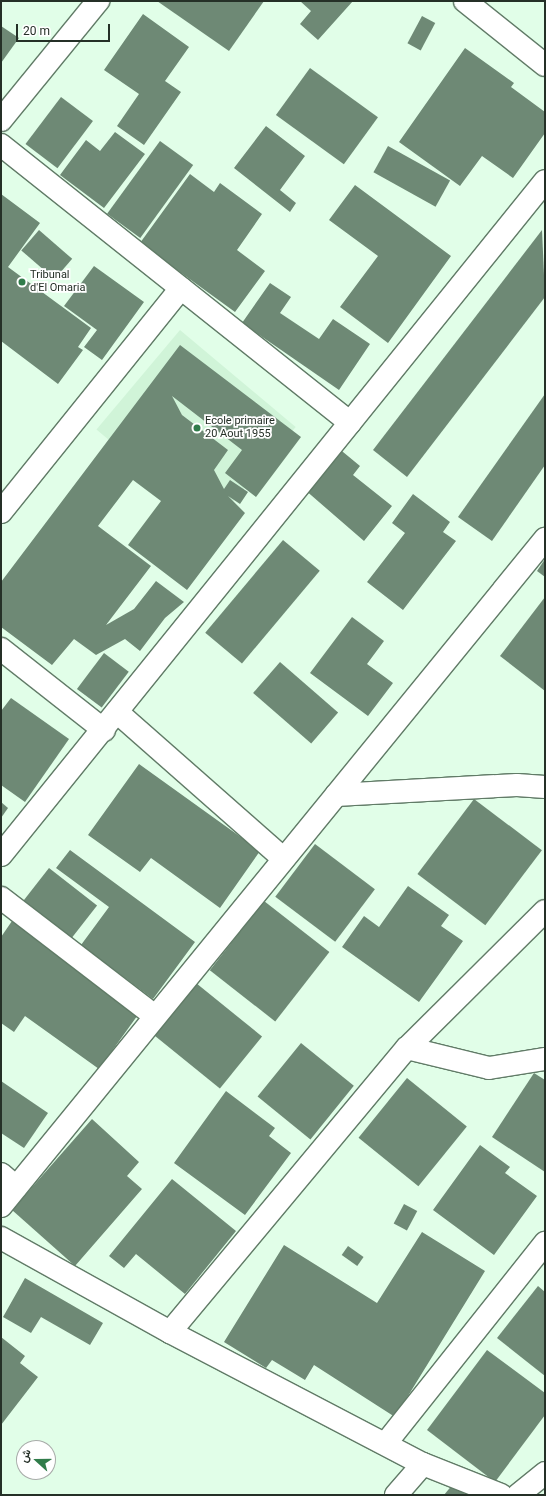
<!DOCTYPE html>
<meta charset="utf-8">
<style>
body{margin:0}
#map{position:relative;width:546px;height:1496px;overflow:hidden;background:#e1fee8;font-family:Roboto,Vazirmatn,sans-serif}
div>[style]{position:absolute}
.built>*{inset:0;background:#d0f4d8;transform-origin:0 0}
.building>*{inset:0;background:#6e8975;transform-origin:0 0}
.roads{filter:drop-shadow(1px 0 #617b67) drop-shadow(-1px 0 #617b67) drop-shadow(0 1px #617b67) drop-shadow(0 -1px #617b67)}
.minor>*{height:22px;margin:-11px;padding:0 11px;transform-origin:11px;border-radius:11px;background:#fff}
.dots>*{width:11px;height:11px;translate:-50% -50%;box-sizing:border-box;border:2px solid #fff;border-radius:50%}
span{translate:-50% -50%;white-space:nowrap;text-align:center;line-height:1.15;-webkit-text-stroke:3.5px #fff;paint-order:stroke}
.poi-label{font-size:11px;color:#253027}
.left{translate:0 -50%;text-align:left}
.frame{position:absolute;inset:0;border:2px solid #253027;pointer-events:none}
.north{position:absolute;left:16px;top:1440px;width:40px;height:40px;box-sizing:border-box;background:#fff;border:1px solid #a8aca9;border-radius:50%;rotate:291deg;font-size:11px;font-weight:700;line-height:16px;text-align:center;color:#253027}
.north::after{content:'';display:block;margin:auto;width:14px;height:18px;background:#307c4a;clip-path:polygon(50% 0,100% 100%,50% 72%,0 100%)}
.scale{position:absolute;left:16px;top:24px;width:94px;height:18px;box-sizing:border-box;border:2px solid #253027;border-top:0;padding-left:5px;font-size:12px;line-height:14px;white-space:nowrap;color:#253027;-webkit-text-stroke:3px #fff;paint-order:stroke}
</style>
<div id="map">
<div class="built">
<i style="left:180px;top:330px;width:151px;height:130px;rotate:40deg"></i>
</div>
<div class="building">
<i style="clip-path:polygon(157px 1px,264px 1px,229px 51px)"></i>
<i style="clip-path:polygon(300px 1px,353px 1px,318px 40px,300px 24px,311px 11px)"></i>
<i style="clip-path:polygon(143px 14px,189px 47px,165px 81px,181px 92px,144px 145px,117px 126px,139px 94px,104px 70px)"></i>
<i style="left:422px;top:16px;width:15px;height:31px;rotate:28deg"></i>
<i style="clip-path:polygon(1px 26px,19px 38px,1px 63px)"></i>
<i style="clip-path:polygon(465px 48px,514px 83px,511px 87px,545px 112px,545px 133px,513px 178px,482px 156px,460px 186px,399px 142px)"></i>
<i style="left:310px;top:68px;width:84px;height:58px;rotate:36deg"></i>
<i style="left:61px;top:97px;width:40px;height:59px;rotate:37deg"></i>
<i style="clip-path:polygon(266px 126px,305px 156px,280px 190px,296px 203px,290px 212px,234px 168px)"></i>
<i style="clip-path:polygon(115px 132px,145px 154px,104px 208px,60px 175px,86px 140px,100px 151px)"></i>
<i style="left:160px;top:141px;width:41px;height:90px;rotate:36deg"></i>
<i style="left:388px;top:146px;width:71px;height:30px;rotate:29deg"></i>
<i style="clip-path:polygon(190px 174px,214px 192px,220px 183px,262px 214px,237px 250px,265px 271px,235px 312px,140px 243px)"></i>
<i style="clip-path:polygon(355px 185px,451px 256px,388px 343px,340px 307px,378px 256px,329px 220px)"></i>
<i style="clip-path:polygon(1px 194px,40px 223px,8px 267px,91px 328px,78px 347px,83px 350px,58px 384px,1px 341px)"></i>
<i style="left:39px;top:230px;width:44px;height:27px;rotate:41deg"></i>
<i style="clip-path:polygon(542px 230px,545px 297px,407px 477px,373px 450px)"></i>
<i style="clip-path:polygon(94px 266px,144px 302px,102px 360px,84px 347px,97px 330px,64px 306px)"></i>
<i style="clip-path:polygon(270px 283px,291px 297px,280px 313px,319px 339px,333px 319px,370px 344px,339px 390px,242px 323px)"></i>
<i style="clip-path:polygon(180px 345px,301px 437px,256px 497px,225px 473px,242px 450px,172px 396px,182px 415px,228px 450px,214px 470px,224px 489px,230px 480px,248px 492px,240px 504px,228px 496px,245px 513px,187px 590px,128px 545px,161px 501px,133px 480px,98px 526px,151px 566px,106px 625px,134px 609px,156px 581px,184px 602px,165px 618px,140px 651px,125px 639px,96px 655px,74px 639px,52px 665px,1px 627px,1px 582px)"></i>
<i style="clip-path:polygon(545px 394px,545px 465px,492px 541px,458px 517px)"></i>
<i style="clip-path:polygon(337px 447px,360px 466px,353px 475px,392px 506px,364px 541px,304px 489px)"></i>
<i style="clip-path:polygon(413px 494px,450px 522px,443px 532px,456px 541px,403px 610px,367px 582px,405px 533px,392px 523px)"></i>
<i style="left:283px;top:540px;width:48px;height:121px;rotate:40deg"></i>
<i style="clip-path:polygon(545px 559px,545px 577px,537px 571px)"></i>
<i style="clip-path:polygon(545px 597px,545px 691px,500px 656px)"></i>
<i style="clip-path:polygon(352px 617px,384px 641px,367px 664px,393px 683px,368px 716px,310px 673px)"></i>
<i style="left:104px;top:653px;width:31px;height:45px;rotate:37deg"></i>
<i style="left:280px;top:662px;width:77px;height:41px;rotate:41deg"></i>
<i style="clip-path:polygon(11px 698px,69px 739px,25px 802px,1px 785px,1px 711px)"></i>
<i style="clip-path:polygon(139px 764px,260px 851px,220px 908px,151px 858px,140px 872px,88px 835px)"></i>
<i style="left:474px;top:799px;width:85px;height:94px;rotate:37deg"></i>
<i style="clip-path:polygon(1px 802px,8px 808px,1px 818px)"></i>
<i style="left:315px;top:844px;width:75px;height:66px;rotate:37deg"></i>
<i style="clip-path:polygon(70px 850px,195px 942px,153px 999px,81px 945px,109px 907px,56px 868px)"></i>
<i style="left:49px;top:868px;width:61px;height:46px;rotate:38deg"></i>
<i style="clip-path:polygon(408px 886px,449px 915px,441px 926px,463px 941px,419px 1002px,342px 947px,364px 916px,379px 927px)"></i>
<i style="left:264px;top:901px;width:83px;height:88px;rotate:38deg"></i>
<i style="clip-path:polygon(12px 921px,140px 1012px,99px 1069px,25px 1016px,14px 1032px,1px 1023px,1px 937px)"></i>
<i style="left:196px;top:983px;width:85px;height:67px;rotate:39deg"></i>
<i style="left:301px;top:1043px;width:68px;height:69px;rotate:39deg"></i>
<i style="clip-path:polygon(534px 1073px,545px 1080px,545px 1172px,492px 1137px)"></i>
<i style="left:407px;top:1078px;width:77px;height:77px;rotate:39deg"></i>
<i style="clip-path:polygon(1px 1081px,48px 1113px,24px 1148px,1px 1133px)"></i>
<i style="clip-path:polygon(226px 1091px,275px 1128px,269px 1136px,291px 1153px,245px 1215px,174px 1163px)"></i>
<i style="clip-path:polygon(92px 1119px,139px 1162px,127px 1176px,142px 1189px,75px 1266px,12px 1210px)"></i>
<i style="clip-path:polygon(480px 1145px,510px 1167px,505px 1173px,537px 1196px,494px 1255px,433px 1210px)"></i>
<i style="clip-path:polygon(172px 1179px,236px 1231px,185px 1294px,136px 1254px,124px 1268px,109px 1256px)"></i>
<i style="left:404px;top:1204px;width:15px;height:22px;rotate:28deg"></i>
<i style="clip-path:polygon(422px 1232px,485px 1271px,395px 1417px,314px 1365px,305px 1380px,272px 1360px,266px 1368px,224px 1342px,284px 1245px,377px 1303px)"></i>
<i style="left:348px;top:1246px;width:19px;height:11px;rotate:35deg"></i>
<i style="clip-path:polygon(25px 1278px,103px 1323px,90px 1345px,41px 1317px,31px 1333px,3px 1317px)"></i>
<i style="clip-path:polygon(538px 1286px,545px 1292px,545px 1376px,497px 1338px)"></i>
<i style="clip-path:polygon(1px 1337px,25px 1356px,20px 1363px,38px 1377px,1px 1425px)"></i>
<i style="clip-path:polygon(487px 1350px,545px 1393px,545px 1415px,495px 1482px,427px 1430px)"></i>
<i style="clip-path:polygon(453px 1484px,466px 1495px,444px 1495px)"></i>
</div>
<div class="roads">
<div class="minor">
<i style="left:465px;top:1px;width:102px;rotate:38.7deg"></i>
<i style="left:1px;top:120px;width:154px;rotate:-50.8deg"></i>
<i style="left:1px;top:145px;width:446px;rotate:38.5deg"></i>
<i style="left:1px;top:512px;width:287px;rotate:-51.2deg"></i>
<i style="left:1px;top:649px;width:131px;rotate:38.2deg"></i>
<i style="left:117px;top:712px;width:222px;rotate:41.4deg"></i>
<i style="left:336px;top:795px;width:181px;rotate:-3.2deg"></i>
<i style="left:517px;top:785px;width:28px;rotate:4deg"></i>
<i style="left:1px;top:855px;width:866px;rotate:-51.09deg"></i>
<i style="left:1px;top:898px;width:194px;rotate:37.5deg"></i>
<i style="left:407px;top:1048px;width:84px;rotate:13.7deg"></i>
<i style="left:489px;top:1068px;width:57px;rotate:-9.1deg"></i>
<i style="left:1px;top:1174px;width:20px;rotate:41deg"></i>
<i style="left:1px;top:1206px;width:861px;rotate:-50.8deg"></i>
<i style="left:1px;top:1238px;width:193px;rotate:29.1deg"></i>
<i style="left:170px;top:1332px;width:285px;rotate:27.6deg"></i>
<i style="left:423px;top:1464px;width:84px;rotate:21.7deg"></i>
<i style="left:170px;top:1332px;width:370px;rotate:-50.2deg"></i>
<i style="left:407px;top:1048px;width:194px;rotate:-44.8deg"></i>
<i style="left:386px;top:1443px;width:256px;rotate:-51.5deg"></i>
<i style="left:396px;top:1495px;width:41px;rotate:-48.9deg"></i>
<i style="left:518px;top:1495px;width:35px;rotate:-39deg"></i>
</div>
</div>
<div class="dots">
<i style="left:22px;top:282px;background:#307c4a"></i>
<i style="left:197px;top:428px;background:#307c4a"></i>
</div>
<div class="poi-label">
<span class="left" style="left:30px;top:282px">Tribunal<br>d'El Omaria</span>
<span class="left" style="left:205px;top:428px">Ecole primaire<br>20 Aout 1955</span>
</div>
<div class="frame"></div>
<div class="north">ش</div>
<div class="scale">20 m</div>
</div>
